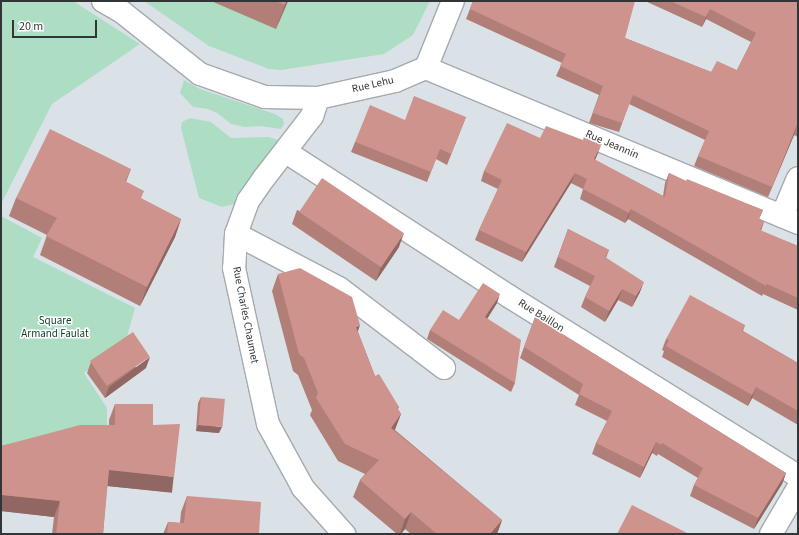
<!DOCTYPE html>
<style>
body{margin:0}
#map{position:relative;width:799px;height:535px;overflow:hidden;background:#dae1e7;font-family:"Source Sans 3",sans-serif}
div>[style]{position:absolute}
.green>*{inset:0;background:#addec3}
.roads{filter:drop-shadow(1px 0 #a4aaaf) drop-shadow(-1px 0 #a4aaaf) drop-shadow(0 1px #a4aaaf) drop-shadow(0 -1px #a4aaaf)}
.minor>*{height:22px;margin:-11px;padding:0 11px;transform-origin:11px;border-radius:11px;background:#fff}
.wall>*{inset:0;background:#b17e78}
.shaded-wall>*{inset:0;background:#906762;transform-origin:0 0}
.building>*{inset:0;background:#ce938c;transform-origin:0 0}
span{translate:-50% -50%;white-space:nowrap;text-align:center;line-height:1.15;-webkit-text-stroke:3px #fff;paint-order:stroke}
.street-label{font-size:11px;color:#323537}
.park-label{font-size:11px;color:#14412d}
.frame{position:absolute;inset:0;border:2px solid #323537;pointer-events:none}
.scale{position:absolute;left:12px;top:20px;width:85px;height:18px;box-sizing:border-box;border:2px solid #323537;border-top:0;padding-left:5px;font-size:12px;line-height:14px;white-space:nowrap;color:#323537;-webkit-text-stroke:3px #fff;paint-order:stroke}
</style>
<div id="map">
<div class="green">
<i style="clip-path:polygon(1px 1px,73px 1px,140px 44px,52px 104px,1px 204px)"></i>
<i style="clip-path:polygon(144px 1px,430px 1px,413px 35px,384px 54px,281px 70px,269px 69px,209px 46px)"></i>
<i style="clip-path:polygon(184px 80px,200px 89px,275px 114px,283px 119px,284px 124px,281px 129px,260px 126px,245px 127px,231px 124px,217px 113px,208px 109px,193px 107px,180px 93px)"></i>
<i style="clip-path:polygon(190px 118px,211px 122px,231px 138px,268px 137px,282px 141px,234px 204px,222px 207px,199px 198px,181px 128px,182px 122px)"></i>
<i style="clip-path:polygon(1px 216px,42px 238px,33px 257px,135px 308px,126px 340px,84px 373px,107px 408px,107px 436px,1px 456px)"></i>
</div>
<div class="roads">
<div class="minor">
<i style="left:103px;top:1px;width:22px;rotate:30deg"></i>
<i style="left:122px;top:12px;width:100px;rotate:38.5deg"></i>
<i style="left:200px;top:74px;width:69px;rotate:19.5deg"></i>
<i style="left:265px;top:97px;width:53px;rotate:1.1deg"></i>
<i style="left:318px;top:98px;width:19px;rotate:108deg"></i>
<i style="left:312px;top:116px;width:78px;rotate:127.7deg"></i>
<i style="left:264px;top:178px;width:28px;rotate:125deg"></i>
<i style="left:248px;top:201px;width:35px;rotate:110deg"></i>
<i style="left:236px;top:234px;width:34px;rotate:93deg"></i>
<i style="left:234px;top:268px;width:160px;rotate:77.7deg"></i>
<i style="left:268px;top:424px;width:73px;rotate:61.3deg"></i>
<i style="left:303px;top:488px;width:62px;rotate:48.3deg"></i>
<i style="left:426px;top:68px;width:403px;rotate:22.6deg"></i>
<i style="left:426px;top:68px;width:72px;rotate:-68.1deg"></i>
<i style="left:318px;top:98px;width:79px;rotate:-12.4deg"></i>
<i style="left:395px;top:81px;width:34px;rotate:-23deg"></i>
<i style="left:286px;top:152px;width:267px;rotate:32.9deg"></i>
<i style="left:510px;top:297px;width:339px;rotate:31.9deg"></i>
<i style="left:782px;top:216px;width:41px;rotate:-67.2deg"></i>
<i style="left:236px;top:234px;width:116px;rotate:27.7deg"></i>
<i style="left:339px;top:288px;width:132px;rotate:37.3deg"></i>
<i style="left:771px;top:534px;width:53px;rotate:-59.6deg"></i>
</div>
</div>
<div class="wall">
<i style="clip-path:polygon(211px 1px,288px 1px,276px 29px)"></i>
<i style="clip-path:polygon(473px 1px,625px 38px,711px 72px,737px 70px,751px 42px,706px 19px,702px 27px,645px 1px,798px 1px,798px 137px,794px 135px,768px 197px,694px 166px,698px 156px,705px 140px,629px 104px,619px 132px,589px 123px,599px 95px,556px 76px,562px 63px,466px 19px)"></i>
<i style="clip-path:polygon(466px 117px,447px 165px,436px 159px,427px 182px,351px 152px,355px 142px,405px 120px)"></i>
<i style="clip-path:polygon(540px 138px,598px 153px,595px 160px,663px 196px,665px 183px,669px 173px,686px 181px,763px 210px,759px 219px,764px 222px,761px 231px,798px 246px,798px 310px,763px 294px,762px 296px,628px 219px,625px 223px,580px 199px,583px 189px,571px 183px,522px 262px,475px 240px,479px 230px,498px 189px,481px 181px,484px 171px)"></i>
<i style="clip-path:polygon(131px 169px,126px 182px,141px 199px,181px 219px,175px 237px,140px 306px,40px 255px,47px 235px,9px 216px,16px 198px)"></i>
<i style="clip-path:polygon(297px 210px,399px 247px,376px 281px,292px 224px)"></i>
<i style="clip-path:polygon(568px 229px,609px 250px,606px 258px,640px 292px,632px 307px,618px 300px,605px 322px,581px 307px,585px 297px,590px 286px,554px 267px)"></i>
<i style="clip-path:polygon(278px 274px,358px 332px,375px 376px,399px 407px,398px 409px,401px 414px,395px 430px,502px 520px,497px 534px,411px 534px,405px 529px,401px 534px,397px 534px,353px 497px,360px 480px,365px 474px,338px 461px,310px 415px,312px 410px,298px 375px,293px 371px,272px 291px)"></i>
<i style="clip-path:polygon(497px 303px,487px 319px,515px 383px,511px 392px,427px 339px,430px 330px,459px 320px)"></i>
<i style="clip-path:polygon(535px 317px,786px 473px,782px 484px,754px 529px,690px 496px,694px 485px,698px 478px,658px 454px,657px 456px,652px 453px,640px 478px,592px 454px,596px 443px,607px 421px,575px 405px,579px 395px,520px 358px)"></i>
<i style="clip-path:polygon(745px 325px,743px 331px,798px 363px,798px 425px,752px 398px,748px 406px,662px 357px,664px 351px,662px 350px,666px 339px)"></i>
<i style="clip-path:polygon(91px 362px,146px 368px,105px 398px,87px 373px)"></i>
<i style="clip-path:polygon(201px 397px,219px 433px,196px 431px,198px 403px)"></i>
<i style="clip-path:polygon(115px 404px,153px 425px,168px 492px,107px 486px,103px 534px,52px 534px,54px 517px,1px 511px,1px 446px,109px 425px,109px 420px)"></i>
<i style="clip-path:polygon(187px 496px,259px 534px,163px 534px,168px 522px,180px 523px,181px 512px)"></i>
</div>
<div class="shaded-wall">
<i style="clip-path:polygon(286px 1px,288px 1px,276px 29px,285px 5px)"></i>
<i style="clip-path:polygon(710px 9px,706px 19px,702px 27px,706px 17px)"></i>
<i style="clip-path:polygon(797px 125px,794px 135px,768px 197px,772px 187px)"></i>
<i style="clip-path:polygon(602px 143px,598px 153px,591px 169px,594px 159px)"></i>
<i style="clip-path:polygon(575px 173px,571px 183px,522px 262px,526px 252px)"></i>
<i style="clip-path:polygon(631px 209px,628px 219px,625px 223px,629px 213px)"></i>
<i style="clip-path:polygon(181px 219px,175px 237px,140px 306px,147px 287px)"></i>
<i style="clip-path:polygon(404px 233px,399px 247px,376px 281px,381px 267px)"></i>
<i style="clip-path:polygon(644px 282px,640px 292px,632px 307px,636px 296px)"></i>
<i style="clip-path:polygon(622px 289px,618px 300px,605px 322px,609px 311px)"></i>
<i style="clip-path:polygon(500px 294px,497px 303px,482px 327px,485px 317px)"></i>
<i style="clip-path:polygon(360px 325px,354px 343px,356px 327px)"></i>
<i style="clip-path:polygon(150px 357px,146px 368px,105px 398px,109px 387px)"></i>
<i style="clip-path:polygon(756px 387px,752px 398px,748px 406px,752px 395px)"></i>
<i style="clip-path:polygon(401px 414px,394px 431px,391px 428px)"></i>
<i style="clip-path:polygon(198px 425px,222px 427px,219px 433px,196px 431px)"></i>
<i style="clip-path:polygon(656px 442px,652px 453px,640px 478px,644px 467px)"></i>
<i style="left:109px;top:470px;width:65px;height:16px;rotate:6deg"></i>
<i style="clip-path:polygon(786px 473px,782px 484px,754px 529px,758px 518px)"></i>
<i style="clip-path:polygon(2px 495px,60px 501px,54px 517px,1px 511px,1px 498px)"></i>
<i style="clip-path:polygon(411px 512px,405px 529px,401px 534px,400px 534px,405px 519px)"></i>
<i style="clip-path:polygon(502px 520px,497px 534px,490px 534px)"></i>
</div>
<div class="building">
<i style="clip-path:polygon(275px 1px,286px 1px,285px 5px)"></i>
<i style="clip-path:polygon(473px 1px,635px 1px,625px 38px,711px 72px,717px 61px,737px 70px,756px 33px,710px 9px,706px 17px,670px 1px,798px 1px,798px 125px,797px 125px,772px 187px,698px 156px,709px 131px,633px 95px,622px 123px,593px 113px,603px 86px,560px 66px,566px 54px,470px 9px)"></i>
<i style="clip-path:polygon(414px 96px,466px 117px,451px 154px,440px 149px,431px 172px,355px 142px,370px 105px,405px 120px)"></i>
<i style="clip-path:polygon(507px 123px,540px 138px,546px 126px,583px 140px,584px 136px,602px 143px,594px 159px,665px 197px,669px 173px,686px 181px,687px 179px,763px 210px,759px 219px,764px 222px,760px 230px,798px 246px,798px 298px,767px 284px,766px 286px,631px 209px,629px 213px,583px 189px,587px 179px,575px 173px,526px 252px,479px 230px,502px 180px,484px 171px)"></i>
<i style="clip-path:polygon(50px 129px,131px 169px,125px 181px,144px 191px,141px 198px,181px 219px,147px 287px,46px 236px,57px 218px,16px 198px)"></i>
<i style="left:322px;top:178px;width:99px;height:41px;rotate:34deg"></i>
<i style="clip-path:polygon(568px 229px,609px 250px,605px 257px,644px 282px,636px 296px,622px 289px,609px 311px,585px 297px,595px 276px,558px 257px)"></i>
<i style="clip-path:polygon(300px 268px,352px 297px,360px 325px,356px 327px,375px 376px,379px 374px,399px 407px,397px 408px,401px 414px,391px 428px,502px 520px,490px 534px,437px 534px,411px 512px,405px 519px,360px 480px,379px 460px,345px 444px,316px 398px,318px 393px,304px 358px,299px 354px,278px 274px)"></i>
<i style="clip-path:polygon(483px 283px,500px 294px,485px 317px,521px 340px,515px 383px,430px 330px,443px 310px,459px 320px)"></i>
<i style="clip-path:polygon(690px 295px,745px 325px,742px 331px,798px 363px,798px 411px,756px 387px,752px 395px,666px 346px,669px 340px,666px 339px)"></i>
<i style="clip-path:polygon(535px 317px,786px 473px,758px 518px,694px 485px,703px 468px,662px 443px,661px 445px,656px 442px,644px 467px,596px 443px,612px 411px,579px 394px,583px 384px,524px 347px)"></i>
<i style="left:133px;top:332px;width:30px;height:52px;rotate:56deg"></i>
<i style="left:201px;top:397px;width:24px;height:28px;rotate:5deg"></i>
<i style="clip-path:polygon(115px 404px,153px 404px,153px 425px,180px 424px,174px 477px,109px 470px,103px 534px,56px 534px,60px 501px,2px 495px,1px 490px,1px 446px,80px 425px,115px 425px)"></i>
<i style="clip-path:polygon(187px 496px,261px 502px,259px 534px,167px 534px,168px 522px,184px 523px)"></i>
<i style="clip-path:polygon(632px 505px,687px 533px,686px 534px,617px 534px)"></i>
</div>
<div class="street-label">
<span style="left:373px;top:85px;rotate:-13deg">Rue Lehu</span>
<span style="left:612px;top:145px;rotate:23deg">Rue Jeannin</span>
<span style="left:245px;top:315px;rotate:79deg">Rue Charles Chaumet</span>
<span style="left:541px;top:316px;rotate:32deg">Rue Baillon</span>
</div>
<div class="park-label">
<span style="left:55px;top:328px">Square<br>Armand Faulat</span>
</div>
<div class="frame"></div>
<div class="scale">20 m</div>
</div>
